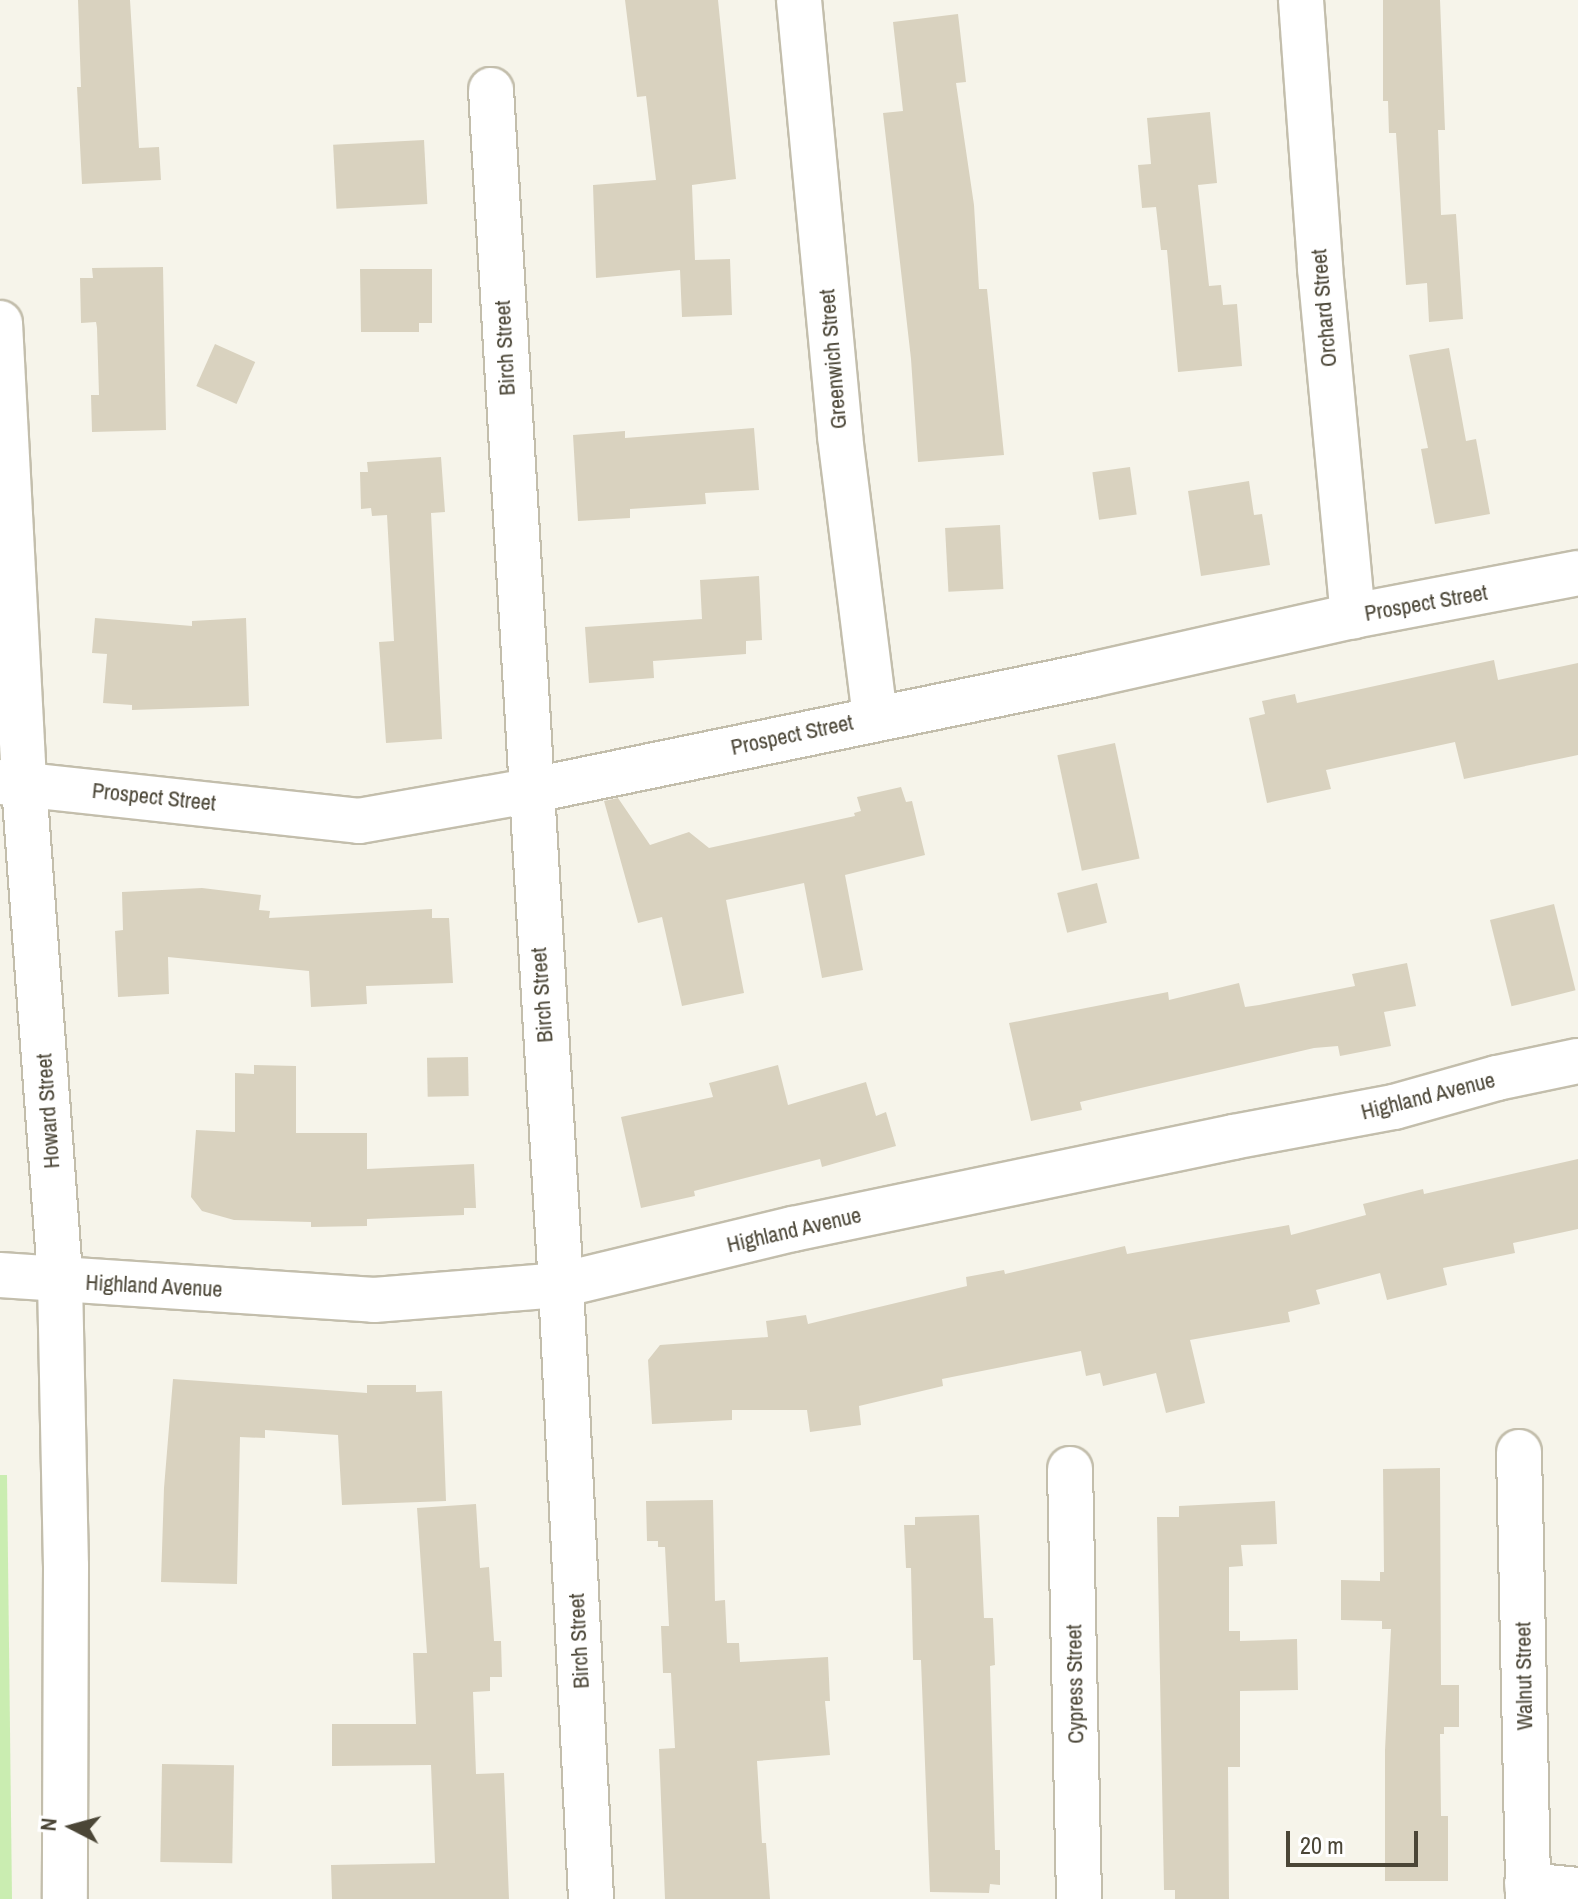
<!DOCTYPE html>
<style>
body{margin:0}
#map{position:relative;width:1578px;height:1899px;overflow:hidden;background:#f6f4ea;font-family:"Archivo Narrow",sans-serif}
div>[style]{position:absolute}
.green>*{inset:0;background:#caedb1}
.building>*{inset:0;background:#d9d2bf;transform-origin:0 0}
.roads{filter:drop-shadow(2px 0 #c3beac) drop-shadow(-2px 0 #c3beac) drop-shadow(0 2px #c3beac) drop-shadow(0 -2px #c3beac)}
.minor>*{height:44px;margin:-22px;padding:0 22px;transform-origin:22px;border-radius:22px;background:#fff}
span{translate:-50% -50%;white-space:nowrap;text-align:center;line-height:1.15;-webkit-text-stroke:7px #fff;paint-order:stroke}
.street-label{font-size:22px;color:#4b4637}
.north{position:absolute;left:32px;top:1787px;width:80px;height:80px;-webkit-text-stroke:6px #fff;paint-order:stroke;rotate:276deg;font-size:22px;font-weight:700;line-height:32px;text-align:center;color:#4b4637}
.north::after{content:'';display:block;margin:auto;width:28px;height:36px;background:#4b4637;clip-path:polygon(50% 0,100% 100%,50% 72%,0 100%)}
.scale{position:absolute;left:1286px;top:1831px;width:132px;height:36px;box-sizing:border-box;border:4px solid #4b4637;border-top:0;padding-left:10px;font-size:24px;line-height:28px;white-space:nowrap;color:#4b4637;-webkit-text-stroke:6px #fff;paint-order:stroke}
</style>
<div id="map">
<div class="green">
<i style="clip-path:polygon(0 1475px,7px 1475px,12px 1899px,0 1899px)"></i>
</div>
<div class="building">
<i style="clip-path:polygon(78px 0,130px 0,139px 148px,159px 147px,161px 180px,82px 184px,77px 87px,81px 87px)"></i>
<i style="clip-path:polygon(625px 0,718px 0,736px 179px,692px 185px,695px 260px,730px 259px,732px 315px,682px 317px,680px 270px,596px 278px,593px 185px,656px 180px,646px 96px,637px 97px)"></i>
<i style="clip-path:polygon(1383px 0,1440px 0,1445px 130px,1438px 130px,1441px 215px,1456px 214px,1463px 319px,1429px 322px,1427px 283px,1406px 285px,1396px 133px,1389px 133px,1388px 101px,1383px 101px)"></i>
<i style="clip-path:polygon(958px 14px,966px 82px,956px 83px,974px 205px,979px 289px,987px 289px,1004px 455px,918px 462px,911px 359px,883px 113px,903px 111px,893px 22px)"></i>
<i style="clip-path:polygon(1210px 112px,1217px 183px,1198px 185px,1209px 286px,1221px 285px,1223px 305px,1237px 304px,1242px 366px,1178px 372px,1167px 250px,1161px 250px,1156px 207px,1142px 208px,1138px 165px,1151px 164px,1147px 118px)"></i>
<i style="left:424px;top:140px;width:64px;height:91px;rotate:87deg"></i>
<i style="clip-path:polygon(163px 267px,166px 430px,92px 432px,91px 395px,99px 395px,97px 328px,96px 322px,81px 323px,80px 278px,93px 278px,92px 268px)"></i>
<i style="clip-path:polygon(360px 269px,432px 269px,432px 323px,419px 323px,419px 332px,361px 332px)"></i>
<i style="left:215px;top:344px;width:44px;height:46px;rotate:24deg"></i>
<i style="clip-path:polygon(1449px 348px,1466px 441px,1476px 439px,1490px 514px,1435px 524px,1421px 449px,1428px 448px,1409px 355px)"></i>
<i style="clip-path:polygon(754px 428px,759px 490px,705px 493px,706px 504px,630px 509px,630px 518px,578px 521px,573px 435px,625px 431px,625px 438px)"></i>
<i style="clip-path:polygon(441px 457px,445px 512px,431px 513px,442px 739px,386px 743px,379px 642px,394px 641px,387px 515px,372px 516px,371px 508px,361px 509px,360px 472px,368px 472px,367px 462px)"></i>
<i style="left:1130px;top:467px;width:48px;height:38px;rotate:82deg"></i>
<i style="clip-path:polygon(1249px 481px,1254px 515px,1262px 514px,1270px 565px,1201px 576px,1188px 491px)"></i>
<i style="left:1000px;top:525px;width:64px;height:55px;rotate:87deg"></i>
<i style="clip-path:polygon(759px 576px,762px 640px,746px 641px,746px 654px,653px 661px,654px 678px,589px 683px,585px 627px,702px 619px,700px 580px)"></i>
<i style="clip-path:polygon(95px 618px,192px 626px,192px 621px,246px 618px,249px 706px,132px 710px,132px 705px,103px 703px,107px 654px,92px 653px)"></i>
<i style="clip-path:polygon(1494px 660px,1498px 680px,1578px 663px,1578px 755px,1464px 779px,1455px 742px,1326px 770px,1331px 789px,1267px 803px,1249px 718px,1265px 714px,1262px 701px,1295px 694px,1297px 703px)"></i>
<i style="left:1115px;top:743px;width:118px;height:59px;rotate:78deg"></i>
<i style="clip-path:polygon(901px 787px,906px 802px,912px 801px,925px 855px,845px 875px,863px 970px,822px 978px,804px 883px,726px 900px,744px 993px,682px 1006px,662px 917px,638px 923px,604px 801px,618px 798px,650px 845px,689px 832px,709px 848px,855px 816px,854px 813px,861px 811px,857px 797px)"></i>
<i style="left:1097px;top:883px;width:41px;height:41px;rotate:76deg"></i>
<i style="clip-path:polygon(202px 888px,261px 895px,259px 910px,270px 911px,269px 918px,432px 909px,432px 918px,449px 918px,453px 983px,366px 986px,367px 1004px,311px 1007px,309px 971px,168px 957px,169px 994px,118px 997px,115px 931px,123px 930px,122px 892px)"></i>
<i style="left:1554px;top:904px;width:89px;height:66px;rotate:76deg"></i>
<i style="clip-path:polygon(1407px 963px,1416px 1006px,1384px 1012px,1391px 1046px,1340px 1056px,1338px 1046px,1314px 1048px,1080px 1102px,1082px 1110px,1031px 1121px,1009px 1023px,1168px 992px,1169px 1000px,1239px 983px,1245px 1007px,1259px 1005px,1355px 986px,1352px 974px)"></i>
<i style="left:468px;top:1057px;width:39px;height:41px;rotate:89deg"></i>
<i style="clip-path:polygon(254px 1065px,296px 1066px,296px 1133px,367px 1133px,367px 1169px,474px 1164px,476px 1208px,464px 1208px,464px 1215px,367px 1219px,367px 1226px,311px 1227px,311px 1222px,234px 1220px,202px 1211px,191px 1197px,196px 1130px,235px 1132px,235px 1073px,254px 1074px)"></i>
<i style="clip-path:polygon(778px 1065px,788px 1105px,866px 1082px,876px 1116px,886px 1112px,896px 1146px,822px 1167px,820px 1159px,694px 1191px,695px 1196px,641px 1208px,621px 1117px,713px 1097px,709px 1083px)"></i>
<i style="clip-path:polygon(1578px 1159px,1578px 1229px,1513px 1243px,1515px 1253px,1443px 1268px,1447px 1285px,1387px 1300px,1380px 1273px,1316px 1290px,1320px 1304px,1288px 1312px,1290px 1322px,1190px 1340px,1205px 1403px,1166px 1413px,1156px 1373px,1103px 1386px,1100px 1373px,1086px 1376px,1081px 1351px,942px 1379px,943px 1386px,859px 1406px,861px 1425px,810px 1432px,807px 1410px,732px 1410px,732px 1420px,652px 1424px,648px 1360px,660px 1345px,768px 1337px,766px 1321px,806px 1315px,808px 1324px,967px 1286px,966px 1277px,1004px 1270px,1005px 1274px,1125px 1246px,1127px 1254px,1289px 1225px,1291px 1235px,1366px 1215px,1363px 1204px,1423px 1189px,1424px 1194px)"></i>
<i style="clip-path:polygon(173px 1379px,367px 1393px,367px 1385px,416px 1385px,416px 1392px,442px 1391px,446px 1501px,342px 1505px,338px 1435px,265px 1430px,265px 1438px,240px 1437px,237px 1584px,161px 1582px,164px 1488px)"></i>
<i style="clip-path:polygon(1440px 1468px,1441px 1685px,1459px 1685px,1459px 1727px,1444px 1727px,1444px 1734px,1440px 1734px,1441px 1816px,1448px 1816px,1448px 1881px,1385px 1881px,1385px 1750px,1391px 1629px,1382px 1629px,1382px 1621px,1341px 1620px,1341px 1580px,1380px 1581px,1380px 1572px,1384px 1572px,1383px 1469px)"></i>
<i style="clip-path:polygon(713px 1500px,715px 1601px,725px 1600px,727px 1643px,739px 1643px,740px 1662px,828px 1657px,830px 1701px,825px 1701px,830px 1755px,757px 1761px,762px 1843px,766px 1843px,770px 1899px,665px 1899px,659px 1749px,675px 1748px,671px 1673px,663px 1673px,661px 1626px,669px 1626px,665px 1547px,658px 1547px,658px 1541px,647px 1541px,646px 1501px)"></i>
<i style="clip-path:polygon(1275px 1501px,1277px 1544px,1241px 1545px,1243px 1566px,1229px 1567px,1229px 1631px,1240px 1631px,1240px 1641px,1297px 1639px,1298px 1690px,1240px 1691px,1240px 1767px,1228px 1767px,1229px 1899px,1175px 1899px,1175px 1890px,1164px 1890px,1157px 1517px,1179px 1517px,1179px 1506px)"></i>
<i style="clip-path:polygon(476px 1504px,480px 1568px,489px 1567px,494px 1641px,501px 1641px,502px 1677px,490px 1677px,490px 1691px,473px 1692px,476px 1774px,504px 1773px,509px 1899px,332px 1899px,331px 1865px,435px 1863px,431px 1765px,332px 1766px,332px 1724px,416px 1724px,413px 1653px,427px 1653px,417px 1508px)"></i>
<i style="clip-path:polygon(979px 1515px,984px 1618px,993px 1618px,995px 1665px,990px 1666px,995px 1850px,1000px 1850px,1000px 1885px,990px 1884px,989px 1893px,930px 1892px,921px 1660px,913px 1660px,911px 1568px,906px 1568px,904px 1525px,915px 1525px,915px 1517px)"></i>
<i style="left:162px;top:1764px;width:72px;height:98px;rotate:1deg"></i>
</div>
<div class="roads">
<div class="minor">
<i style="left:799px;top:0;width:438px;rotate:84.6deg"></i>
<i style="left:840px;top:436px;width:283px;rotate:82.9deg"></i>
<i style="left:1301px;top:0;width:269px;rotate:85.9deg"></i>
<i style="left:1320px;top:268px;width:350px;rotate:84.6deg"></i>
<i style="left:491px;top:90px;width:1197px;rotate:86.65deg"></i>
<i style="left:561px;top:1285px;width:615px;rotate:87.2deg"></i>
<i style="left:0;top:323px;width:463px;rotate:87deg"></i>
<i style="left:24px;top:785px;width:497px;rotate:85.8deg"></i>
<i style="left:60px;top:1281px;width:285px;rotate:88.8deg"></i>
<i style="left:66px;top:1566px;width:333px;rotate:90.2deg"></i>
<i style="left:0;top:782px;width:361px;rotate:6.2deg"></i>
<i style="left:359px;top:821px;width:173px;rotate:-10deg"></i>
<i style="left:529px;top:791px;width:574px;rotate:-11.66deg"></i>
<i style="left:1091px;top:675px;width:269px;rotate:-12.7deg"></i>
<i style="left:1353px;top:616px;width:229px;rotate:-10.8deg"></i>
<i style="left:0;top:1275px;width:375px;rotate:3.8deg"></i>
<i style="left:374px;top:1300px;width:188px;rotate:-4.6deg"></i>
<i style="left:561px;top:1285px;width:239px;rotate:-13.6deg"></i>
<i style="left:793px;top:1229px;width:450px;rotate:-11.8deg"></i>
<i style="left:1233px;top:1137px;width:164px;rotate:-10.6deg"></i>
<i style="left:1394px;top:1107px;width:107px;rotate:-15.7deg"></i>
<i style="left:1497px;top:1078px;width:83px;rotate:-11.9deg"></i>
<i style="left:1519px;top:1452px;width:447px;rotate:88.8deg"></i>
<i style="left:1070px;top:1469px;width:430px;rotate:88.8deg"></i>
<i style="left:1527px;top:1885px;width:51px;rotate:5.6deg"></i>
</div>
</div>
<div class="street-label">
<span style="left:1324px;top:308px;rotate:-95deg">Orchard Street</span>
<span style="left:505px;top:348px;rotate:-93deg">Birch Street</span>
<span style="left:833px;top:359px;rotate:-95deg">Greenwich Street</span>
<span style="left:1426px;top:603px;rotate:-10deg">Prospect Street</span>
<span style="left:792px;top:735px;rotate:-12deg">Prospect Street</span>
<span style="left:154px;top:797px;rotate:6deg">Prospect Street</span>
<span style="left:542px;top:995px;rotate:-94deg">Birch Street</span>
<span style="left:1428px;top:1096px;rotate:-14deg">Highland Avenue</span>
<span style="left:48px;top:1111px;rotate:-94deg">Howard Street</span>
<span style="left:794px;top:1230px;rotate:-13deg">Highland Avenue</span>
<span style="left:154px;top:1286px;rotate:3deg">Highland Avenue</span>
<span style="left:579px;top:1641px;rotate:-93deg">Birch Street</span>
<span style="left:1524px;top:1676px;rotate:-91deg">Walnut Street</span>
<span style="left:1075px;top:1684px;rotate:-91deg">Cypress Street</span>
</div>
<div class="north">N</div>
<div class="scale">20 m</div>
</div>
